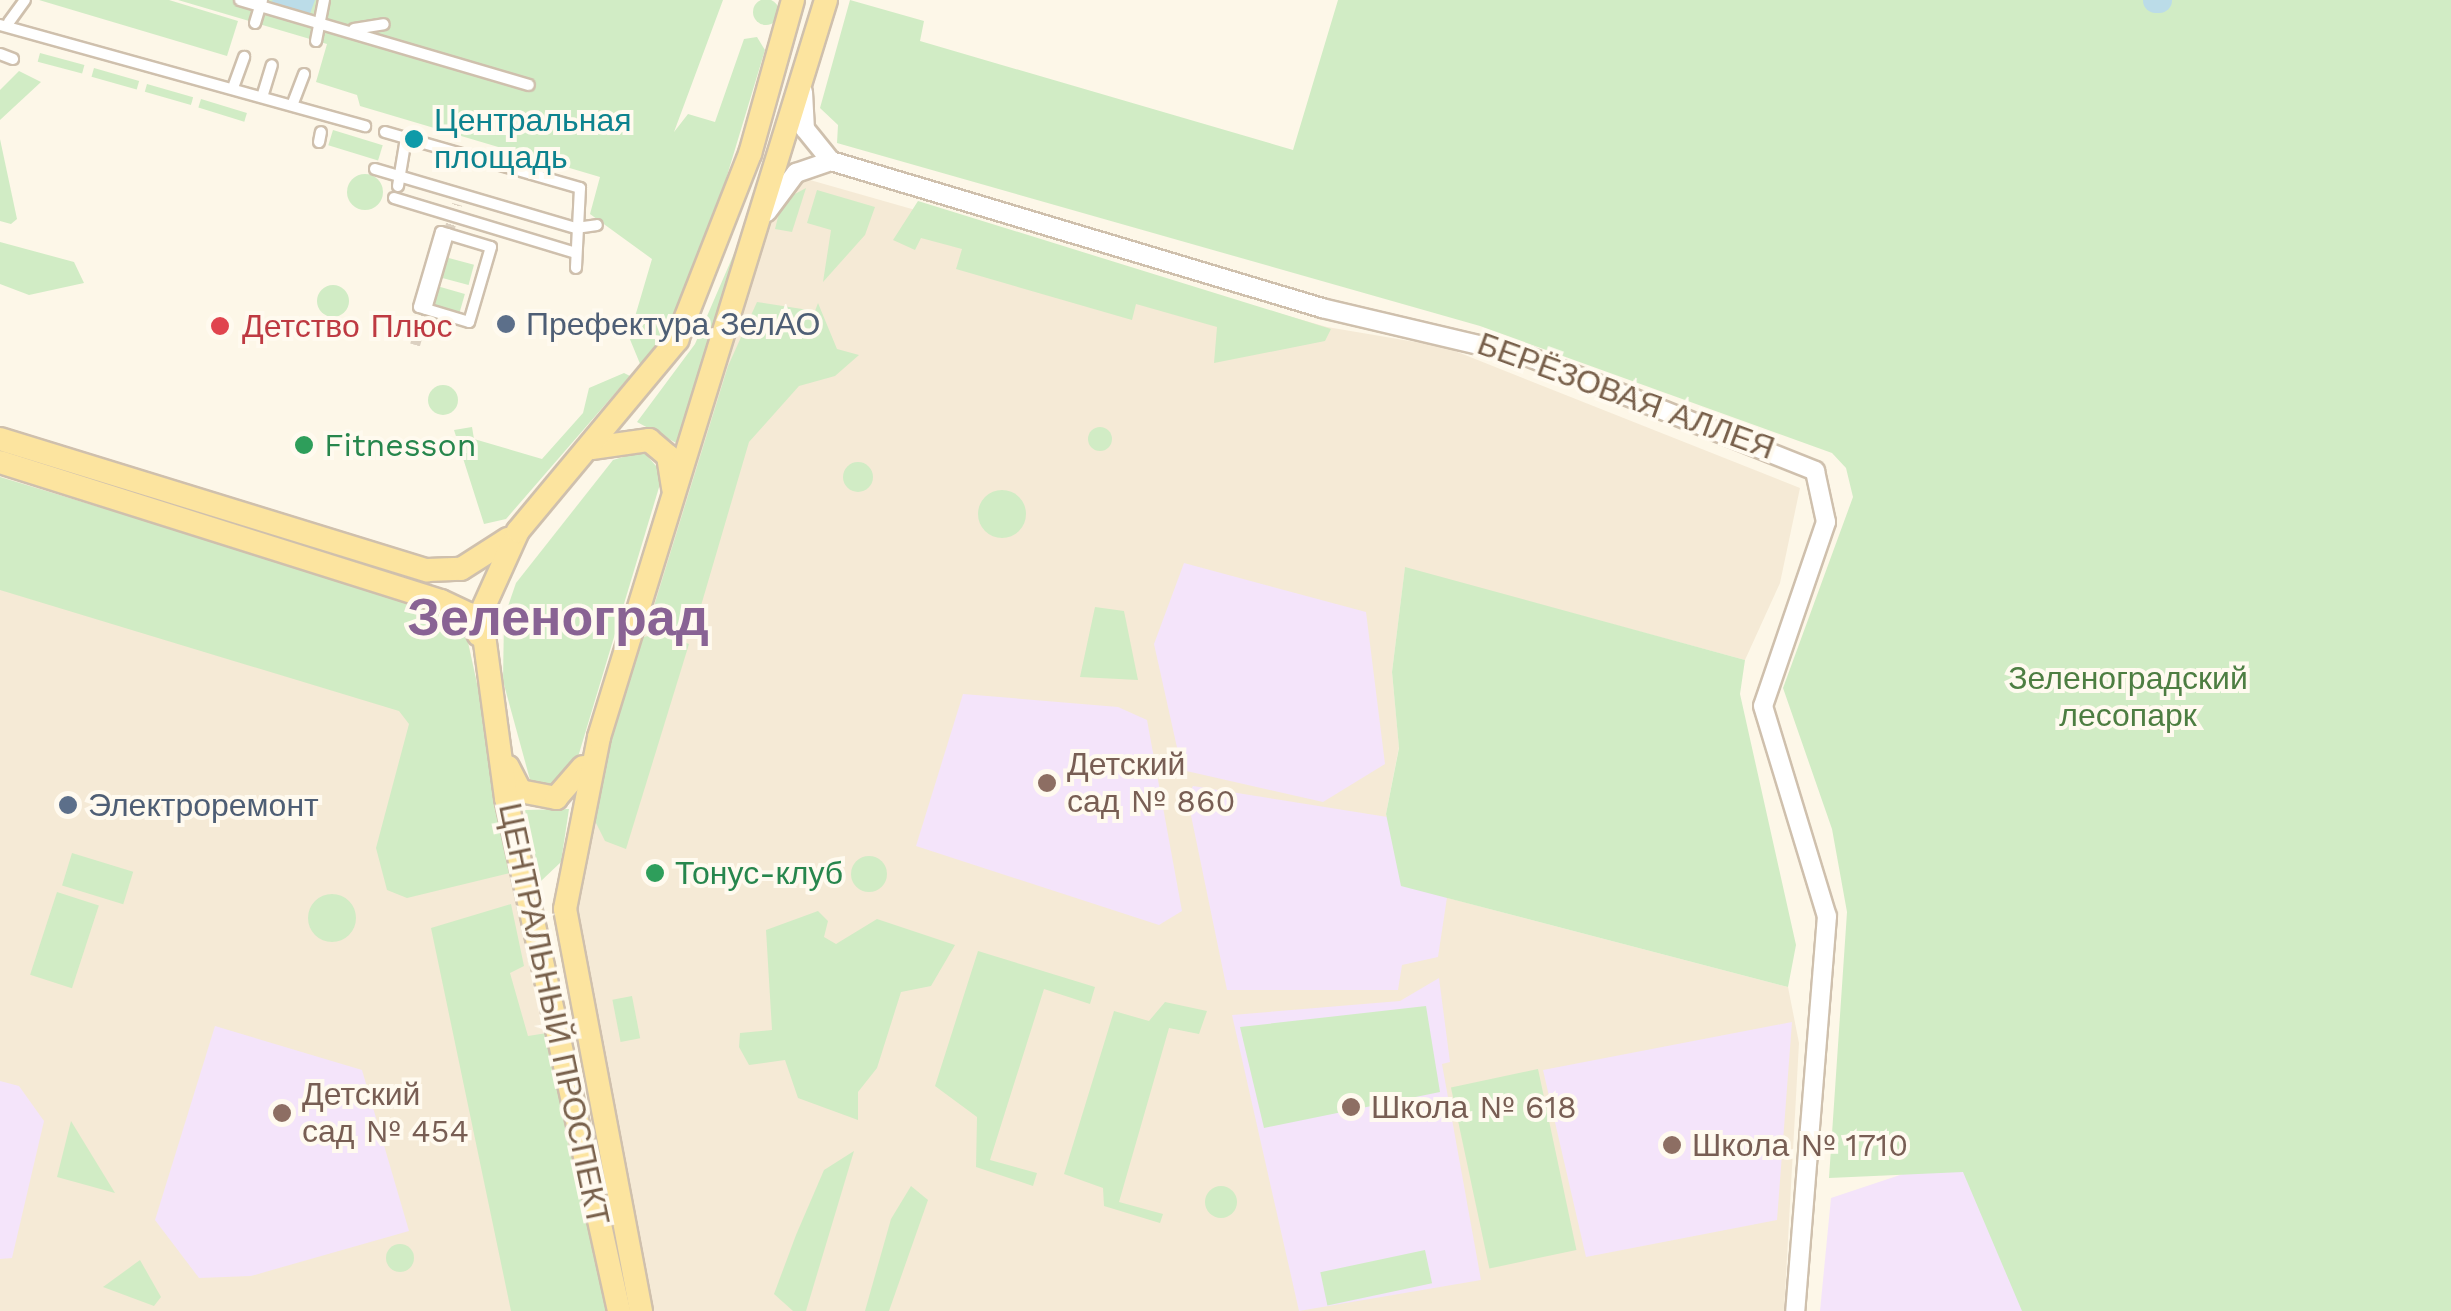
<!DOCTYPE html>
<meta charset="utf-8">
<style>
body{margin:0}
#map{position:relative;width:2451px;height:1311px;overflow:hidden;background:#fdf7e8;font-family:"Work Sans",sans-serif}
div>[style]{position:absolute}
.residential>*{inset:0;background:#f5ead6}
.education>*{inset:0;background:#f4e4fa}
.green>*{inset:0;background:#d1ecc5;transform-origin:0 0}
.round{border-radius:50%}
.water>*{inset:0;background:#bbdce8}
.river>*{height:25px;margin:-12.5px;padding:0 12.5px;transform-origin:12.5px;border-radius:12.5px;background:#bbdce8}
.pedestrian-tunnel>*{height:10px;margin-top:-5px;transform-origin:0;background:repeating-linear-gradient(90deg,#dcd1c1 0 10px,transparent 0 15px)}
.roads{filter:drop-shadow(2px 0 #cfc0ad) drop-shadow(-2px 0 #cfc0ad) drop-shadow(0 2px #cfc0ad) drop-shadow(0 -2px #cfc0ad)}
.pedestrian>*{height:10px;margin:-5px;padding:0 5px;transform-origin:5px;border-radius:5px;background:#fff}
.tertiary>*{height:18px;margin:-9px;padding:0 9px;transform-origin:9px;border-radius:9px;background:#fff}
.primary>*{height:22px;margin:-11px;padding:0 11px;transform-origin:11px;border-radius:11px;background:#fce49f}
.dots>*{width:28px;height:28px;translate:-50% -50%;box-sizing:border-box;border:5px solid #fffaef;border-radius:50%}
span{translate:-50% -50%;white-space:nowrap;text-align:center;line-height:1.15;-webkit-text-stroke:8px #fffaef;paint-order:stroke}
.culture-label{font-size:32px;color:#0d838f}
.left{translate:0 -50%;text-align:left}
.service-label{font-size:32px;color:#4e5e75}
.health-label{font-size:32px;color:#be3a42}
.street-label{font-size:32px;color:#78604b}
.leisure-label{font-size:32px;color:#27864d}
.park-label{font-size:32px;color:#4d7e42}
.education-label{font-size:32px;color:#785e54}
.town-label{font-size:52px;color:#896394;font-weight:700}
</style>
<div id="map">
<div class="residential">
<i style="clip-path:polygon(803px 178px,1327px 327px,1445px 347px,1800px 488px,1780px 583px,1745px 660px,1405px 568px,1392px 672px,1399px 747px,1386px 814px,1402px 886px,1788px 987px,1799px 1043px,1784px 1311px,649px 1311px,575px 937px,584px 823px,778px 197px)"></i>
<i style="clip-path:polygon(0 477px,463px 618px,610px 1311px,0 1311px)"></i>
</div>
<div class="education">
<i style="clip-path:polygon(1184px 563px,1366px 612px,1385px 764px,1323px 802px,1182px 770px,1154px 644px)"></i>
<i style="clip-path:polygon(963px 694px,1118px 707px,1147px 720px,1182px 911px,1159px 925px,916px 846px)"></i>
<i style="clip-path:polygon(1193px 786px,1425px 823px,1449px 884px,1438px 957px,1402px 965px,1398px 990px,1227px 990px,1187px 796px)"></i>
<i style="clip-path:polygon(1439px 978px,1450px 1062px,1442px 1064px,1481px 1280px,1299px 1311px,1232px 1015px,1400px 1001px)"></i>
<i style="clip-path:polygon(1792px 1022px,1777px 1220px,1586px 1257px,1543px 1070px)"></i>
<i style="clip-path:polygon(215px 1026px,362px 1070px,409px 1231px,251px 1276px,199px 1278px,155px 1220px)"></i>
<i style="clip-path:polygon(0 1081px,19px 1086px,44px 1121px,12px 1258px,0 1259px)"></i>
<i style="clip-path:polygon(1957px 1156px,2050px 1311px,1820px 1311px,1831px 1198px)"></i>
</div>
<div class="green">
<i class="round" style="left:753px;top:-1px;width:26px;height:26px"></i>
<i style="clip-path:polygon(39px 0,169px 0,238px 21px,227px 56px)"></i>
<i style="clip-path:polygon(178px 0,723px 0,674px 132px,688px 114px,715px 122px,744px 39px,757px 37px,765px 50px,707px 242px,672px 329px,643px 371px,629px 337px,652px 259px,590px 214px,600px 177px,360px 106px,357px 95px,316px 82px,327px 44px)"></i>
<i style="clip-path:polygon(850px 0,924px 21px,920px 41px,1293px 150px,1338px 0,2451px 0,2451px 1311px,2022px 1311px,1963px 1172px,1829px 1178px,1847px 912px,1832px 829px,1783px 688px,1853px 497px,1846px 468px,1832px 453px,1480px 326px,837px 143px,838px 125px,820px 108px)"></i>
<i style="left:40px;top:53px;width:46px;height:9px;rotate:15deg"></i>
<i style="left:94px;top:68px;width:47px;height:9px;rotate:16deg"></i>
<i style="clip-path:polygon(19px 71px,41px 82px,0 120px,0 90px)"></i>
<i style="left:147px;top:84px;width:48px;height:8px;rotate:16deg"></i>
<i style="left:201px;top:99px;width:48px;height:9px;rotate:17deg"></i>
<i style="left:333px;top:130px;width:52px;height:16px;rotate:17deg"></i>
<i style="clip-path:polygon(0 139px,17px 219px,11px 224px,0 221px)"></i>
<i class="round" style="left:347px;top:174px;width:36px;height:36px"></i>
<i style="clip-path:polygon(806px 188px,792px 232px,775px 229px,782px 201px)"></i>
<i style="clip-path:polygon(817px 190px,875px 207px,865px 235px,823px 282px,831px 230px,807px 223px)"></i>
<i style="clip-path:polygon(918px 201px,1331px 329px,1325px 341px,1214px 363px,1217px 327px,1136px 304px,1132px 320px,956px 269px,962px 249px,921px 238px,915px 250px,893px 240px)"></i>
<i style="clip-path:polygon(742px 235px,680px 445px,637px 422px,695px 344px)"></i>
<i style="clip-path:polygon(0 242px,74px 262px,84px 283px,29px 295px,0 284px)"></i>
<i style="left:445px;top:257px;width:30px;height:21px;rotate:15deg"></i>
<i class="round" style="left:317px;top:285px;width:32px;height:32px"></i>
<i style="left:437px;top:286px;width:29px;height:21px;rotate:16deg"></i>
<i style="clip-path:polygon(757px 302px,815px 311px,818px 303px,837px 349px,859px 355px,835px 376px,799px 386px,749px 442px,693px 633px,650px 619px,728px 366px)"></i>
<i style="clip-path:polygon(624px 373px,630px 376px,506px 519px,484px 524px,454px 430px,472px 427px,474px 439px,542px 459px,583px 413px,589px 388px)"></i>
<i class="round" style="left:428px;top:385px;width:30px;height:30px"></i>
<i class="round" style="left:1088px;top:427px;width:24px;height:24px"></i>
<i style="clip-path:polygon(643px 451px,663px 474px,572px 777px,559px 789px,532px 787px,503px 681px,504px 618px,516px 583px,613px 460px)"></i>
<i class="round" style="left:843px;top:462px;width:30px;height:30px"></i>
<i style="clip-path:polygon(0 477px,442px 611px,467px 638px,518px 871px,407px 898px,387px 890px,376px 848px,409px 724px,399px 711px,0 590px)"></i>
<i class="round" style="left:978px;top:490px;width:48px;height:48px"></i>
<i style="clip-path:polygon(1405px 567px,1745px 660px,1740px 694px,1796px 945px,1788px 987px,1401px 886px,1386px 814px,1399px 748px,1392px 672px)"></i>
<i style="clip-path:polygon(1095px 607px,1124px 611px,1138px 680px,1080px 677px)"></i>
<i style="clip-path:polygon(660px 634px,689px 644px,626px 849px,605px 841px,590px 811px,643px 637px)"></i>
<i style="clip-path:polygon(569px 809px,561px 862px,541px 881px,525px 810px)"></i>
<i style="left:72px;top:853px;width:64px;height:34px;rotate:17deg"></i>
<i class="round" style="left:851px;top:856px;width:36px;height:36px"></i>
<i style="left:57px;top:892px;width:44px;height:87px;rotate:18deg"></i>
<i class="round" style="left:308px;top:894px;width:48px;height:48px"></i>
<i style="clip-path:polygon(511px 904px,524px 966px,510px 973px,528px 1036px,547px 1033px,608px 1311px,511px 1311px,431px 928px)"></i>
<i style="clip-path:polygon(818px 911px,828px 921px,824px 937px,836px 944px,877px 919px,955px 945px,931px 986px,901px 992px,877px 1068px,858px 1092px,858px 1120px,798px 1098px,785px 1060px,749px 1065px,739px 1047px,740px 1033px,772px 1030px,766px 930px)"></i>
<i style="clip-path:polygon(978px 951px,1095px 987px,1090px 1004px,1044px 989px,990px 1160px,1037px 1173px,1033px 1186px,976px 1167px,977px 1117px,935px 1086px)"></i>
<i style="left:632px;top:996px;width:43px;height:20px;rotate:79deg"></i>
<i style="clip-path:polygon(1165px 1002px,1207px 1011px,1199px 1034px,1169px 1028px,1119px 1202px,1163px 1214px,1160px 1223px,1104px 1206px,1103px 1188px,1064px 1174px,1114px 1011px,1149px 1021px)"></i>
<i style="clip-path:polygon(1426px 1006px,1440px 1092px,1264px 1128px,1240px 1027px)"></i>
<i style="left:1538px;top:1069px;width:185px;height:89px;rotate:78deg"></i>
<i style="clip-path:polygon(71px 1121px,115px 1193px,57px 1177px)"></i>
<i style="clip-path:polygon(854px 1151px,806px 1311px,793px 1311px,774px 1294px,796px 1235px,824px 1170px)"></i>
<i style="clip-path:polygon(911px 1186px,928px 1200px,889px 1311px,865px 1311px,891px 1219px)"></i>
<i class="round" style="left:1205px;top:1186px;width:32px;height:32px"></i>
<i class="round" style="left:386px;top:1244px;width:28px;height:28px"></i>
<i style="left:1425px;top:1250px;width:34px;height:107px;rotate:78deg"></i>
<i style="clip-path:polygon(140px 1260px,161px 1297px,154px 1306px,103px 1287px)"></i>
</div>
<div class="water">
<i style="clip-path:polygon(315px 0,308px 19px,271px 1px,274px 0)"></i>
</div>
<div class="river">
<i style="left:2155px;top:0;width:4px"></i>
</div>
<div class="pedestrian-tunnel">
<i style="left:448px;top:234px;width:31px;rotate:-73deg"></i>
<i style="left:415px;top:345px;width:38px;rotate:-73deg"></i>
</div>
<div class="roads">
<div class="pedestrian">
<i style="left:240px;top:0;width:301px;rotate:16.4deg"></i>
<i style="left:9px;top:22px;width:27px;rotate:-54deg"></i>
<i style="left:255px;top:23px;width:24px;rotate:-73deg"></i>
<i style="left:0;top:25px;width:379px;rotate:15.5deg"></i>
<i style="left:354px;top:29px;width:30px;rotate:-9deg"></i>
<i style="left:316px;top:41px;width:42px;rotate:-79deg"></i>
<i style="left:0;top:54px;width:14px;rotate:21deg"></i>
<i style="left:234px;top:85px;width:30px;rotate:-70deg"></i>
<i style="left:263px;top:94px;width:30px;rotate:-73deg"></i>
<i style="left:293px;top:103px;width:31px;rotate:-69deg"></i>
<i style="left:385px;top:132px;width:203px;rotate:16deg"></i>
<i style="left:580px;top:188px;width:80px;rotate:92.9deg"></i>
<i style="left:319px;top:142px;width:10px;rotate:-79deg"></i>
<i style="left:375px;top:169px;width:209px;rotate:16.4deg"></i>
<i style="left:576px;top:228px;width:21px;rotate:-8deg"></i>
<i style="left:398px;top:186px;width:49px;rotate:-80.5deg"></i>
<i style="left:394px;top:198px;width:190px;rotate:16.8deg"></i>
<i style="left:441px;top:232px;width:52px;rotate:16.7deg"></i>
<i style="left:491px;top:247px;width:78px;rotate:106.3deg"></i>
<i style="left:469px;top:322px;width:52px;rotate:-163.3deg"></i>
<i style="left:419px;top:307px;width:78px;rotate:-73.7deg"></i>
<i style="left:426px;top:309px;width:78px;rotate:-73.7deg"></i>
</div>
<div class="tertiary">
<i style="left:803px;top:92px;width:37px;rotate:87deg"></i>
<i style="left:805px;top:129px;width:41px;rotate:50.9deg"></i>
<i style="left:767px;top:212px;width:49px;rotate:-53.4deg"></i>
<i style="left:796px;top:173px;width:37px;rotate:-19deg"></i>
<i style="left:831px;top:161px;width:513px;rotate:16.67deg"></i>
<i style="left:1322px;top:308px;width:213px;rotate:13.3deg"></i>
<i style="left:1529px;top:357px;width:308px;rotate:21.7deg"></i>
<i style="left:1815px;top:471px;width:52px;rotate:77.8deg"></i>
<i style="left:1826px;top:522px;width:194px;rotate:108.9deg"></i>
<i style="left:1763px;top:706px;width:220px;rotate:73.1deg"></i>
<i style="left:1827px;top:916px;width:396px;rotate:94.6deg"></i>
</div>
<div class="primary">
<i style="left:0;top:439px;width:447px;rotate:17.1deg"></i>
<i style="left:427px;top:570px;width:34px;rotate:-2deg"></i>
<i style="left:461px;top:569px;width:56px;rotate:-32.6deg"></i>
<i style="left:592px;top:448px;width:58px;rotate:-8deg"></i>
<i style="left:649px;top:440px;width:25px;rotate:40deg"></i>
<i style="left:668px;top:456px;width:33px;rotate:81deg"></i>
<i style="left:0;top:462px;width:462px;rotate:17.5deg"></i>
<i style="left:441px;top:601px;width:31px;rotate:25deg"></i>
<i style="left:469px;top:614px;width:23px;rotate:65deg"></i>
<i style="left:508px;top:767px;width:27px;rotate:63deg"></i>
<i style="left:520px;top:791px;width:37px;rotate:11deg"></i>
<i style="left:556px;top:798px;width:41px;rotate:-48.9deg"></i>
<i style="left:619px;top:1311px;width:525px;rotate:-102.42deg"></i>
<i style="left:506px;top:798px;width:187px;rotate:-97.7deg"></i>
<i style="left:481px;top:613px;width:90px;rotate:-65.7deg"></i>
<i style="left:518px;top:531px;width:249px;rotate:-50.2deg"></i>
<i style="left:677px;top:340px;width:200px;rotate:-68.6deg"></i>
<i style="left:750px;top:154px;width:160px;rotate:-74.4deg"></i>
<i style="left:641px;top:1311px;width:409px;rotate:-100.7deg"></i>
<i style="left:565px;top:909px;width:175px;rotate:-78.8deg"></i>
<i style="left:599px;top:737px;width:771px;rotate:-72.88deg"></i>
</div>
</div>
<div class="dots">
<i style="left:414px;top:139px;background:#0f9aa8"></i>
<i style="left:506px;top:324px;background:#5c6f8a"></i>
<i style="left:220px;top:326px;background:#e0444e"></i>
<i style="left:304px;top:445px;background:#2e9e5b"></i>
<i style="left:1047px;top:783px;background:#8d6e63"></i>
<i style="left:68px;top:805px;background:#5c6f8a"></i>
<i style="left:655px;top:873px;background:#2e9e5b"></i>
<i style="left:1351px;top:1107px;background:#8d6e63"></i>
<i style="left:282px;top:1113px;background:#8d6e63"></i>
<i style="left:1672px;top:1145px;background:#8d6e63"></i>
</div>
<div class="culture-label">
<span class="left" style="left:434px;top:139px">Центральная<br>площадь</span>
</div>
<div class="service-label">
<span class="left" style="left:526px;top:324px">Префектура ЗелАО</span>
<span class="left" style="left:88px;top:805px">Электроремонт</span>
</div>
<div class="health-label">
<span class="left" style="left:242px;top:326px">Детство Плюс</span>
</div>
<div class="street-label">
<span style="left:1626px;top:396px;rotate:20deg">БЕРЁЗОВАЯ АЛЛЕЯ</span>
<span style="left:554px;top:1014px;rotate:78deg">ЦЕНТРАЛЬНЫЙ ПРОСПЕКТ</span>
</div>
<div class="leisure-label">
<span class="left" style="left:324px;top:445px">Fitnesson</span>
<span class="left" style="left:675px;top:873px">Тонус-клуб</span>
</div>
<div class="park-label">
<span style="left:2128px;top:697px">Зеленоградский<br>лесопарк</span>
</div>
<div class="education-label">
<span class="left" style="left:1067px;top:783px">Детский<br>сад № 860</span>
<span class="left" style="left:302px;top:1113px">Детский<br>сад № 454</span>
<span class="left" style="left:1371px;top:1107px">Школа № 618</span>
<span class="left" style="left:1692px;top:1145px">Школа № 1710</span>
</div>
<div class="town-label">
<span style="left:558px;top:618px">Зеленоград</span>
</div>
</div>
